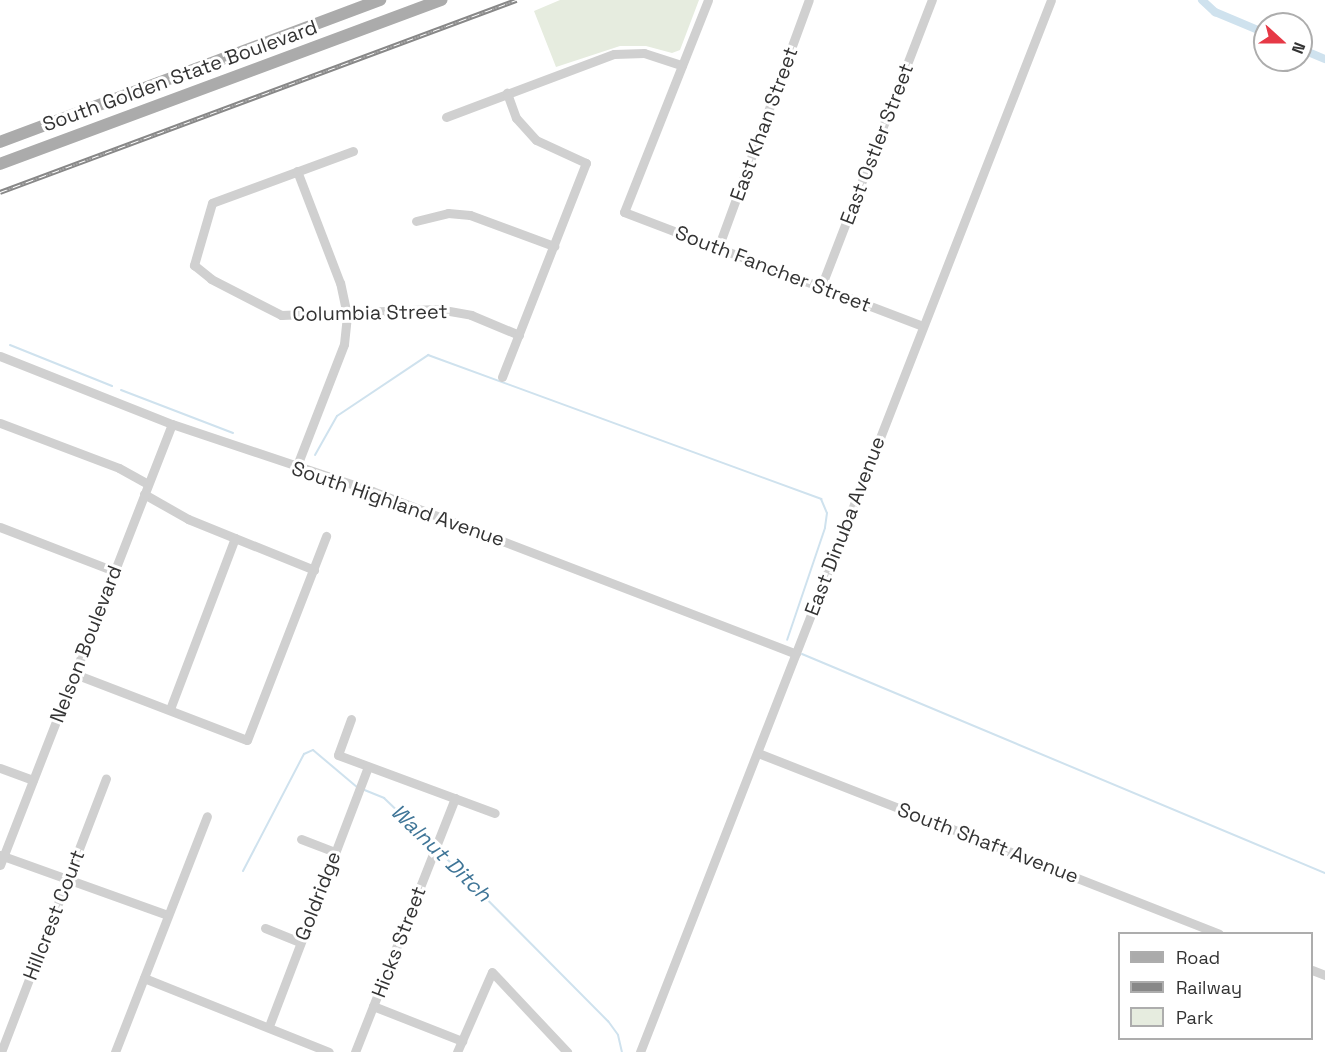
<!DOCTYPE html>
<style>
body{margin:0}
#map{position:relative;width:1325px;height:1052px;overflow:hidden;background:#fff;font-family:"Space Grotesk",sans-serif}
div>[style]{position:absolute}
.green>*{inset:0;background:#e6ecdf}
.stream>*{height:2px;margin:-1px;padding:0 1px;transform-origin:1px;border-radius:1px;background:#cfe2ee}
.canal>*{height:8px;margin:-4px;padding:0 4px;transform-origin:4px;border-radius:4px;background:#cfe2ee}
.minor>*{height:9px;margin:-4.5px;padding:0 4.5px;transform-origin:4.5px;border-radius:4.5px;background:#d0d0d0}
.major>*{height:12px;margin:-6px;padding:0 6px;transform-origin:6px;border-radius:6px;background:#ababab}
.rail>*{height:4.5px;margin-top:-2.25px;transform-origin:0;background:repeating-linear-gradient(90deg,#fff 0 7px,#888 0 14px);box-sizing:border-box;border-block:2px solid #888}
span{translate:-50% -50%;white-space:nowrap;text-align:center;line-height:1.15;-webkit-text-stroke:6px #fff;paint-order:stroke}
.street-label{font-size:20px;color:#333}
.water-label{font-size:21px;color:#3f7597;font-style:italic}
.legend{position:absolute;left:1118px;top:932px;width:195px;height:108px;box-sizing:border-box;background:#fff;border:2px solid #adadad;margin:0;padding:8px 10px;list-style:none;font-size:18px;color:#333}
.legend li{display:flex;align-items:center;gap:12px;height:30px}
.legend b{width:30px;border:2px solid #adadad}
.north{position:absolute;left:1253px;top:12px;width:60px;height:60px;box-sizing:border-box;background:#fff;border:2px solid #adadad;border-radius:50%;rotate:111deg;font-size:16px;font-weight:700;line-height:24px;text-align:center;color:#333}
.north::after{content:'';display:block;margin:auto;width:21px;height:27px;background:#e63946;clip-path:polygon(50% 0,100% 100%,50% 72%,0 100%)}
</style>
<div id="map">
<div class="green">
<i style="clip-path:polygon(560px 0,699px 0,680px 50px,672px 53px,646px 46px,620px 46px,556px 67px,534px 11px)"></i>
</div>
<div class="stream">
<i style="left:10px;top:345px;width:110px;rotate:21.9deg"></i>
<i style="left:121px;top:390px;width:120px;rotate:21deg"></i>
<i style="left:315px;top:455px;width:45px;rotate:-60.6deg"></i>
<i style="left:337px;top:416px;width:110px;rotate:-33.8deg"></i>
<i style="left:428px;top:355px;width:419px;rotate:20.1deg"></i>
<i style="left:821px;top:499px;width:15px;rotate:67deg"></i>
<i style="left:827px;top:513px;width:15px;rotate:98deg"></i>
<i style="left:825px;top:528px;width:118px;rotate:108.7deg"></i>
<i style="left:802px;top:654px;width:567px;rotate:22.72deg"></i>
<i style="left:362px;top:789px;width:24px;rotate:22deg"></i>
<i style="left:384px;top:798px;width:68px;rotate:43.8deg"></i>
<i style="left:437px;top:849px;width:243px;rotate:45.2deg"></i>
<i style="left:608px;top:1021px;width:17px;rotate:54deg"></i>
<i style="left:618px;top:1035px;width:17px;rotate:77deg"></i>
<i style="left:243px;top:871px;width:132px;rotate:-62.5deg"></i>
<i style="left:304px;top:754px;width:10px;rotate:-24deg"></i>
<i style="left:313px;top:750px;width:57px;rotate:40.1deg"></i>
</div>
<div class="canal">
<i style="left:1202px;top:0;width:18px;rotate:43deg"></i>
<i style="left:1215px;top:12px;width:54px;rotate:22.8deg"></i>
<i style="left:1301px;top:49px;width:26px;rotate:23deg"></i>
</div>
<div class="minor">
<i style="left:708px;top:0;width:228px;rotate:111.6deg"></i>
<i style="left:624px;top:212px;width:319px;rotate:20.9deg"></i>
<i style="left:446px;top:117px;width:179px;rotate:-20.6deg"></i>
<i style="left:614px;top:54px;width:30px;rotate:-2deg"></i>
<i style="left:644px;top:53px;width:40px;rotate:18deg"></i>
<i style="left:353px;top:151px;width:150px;rotate:159.8deg"></i>
<i style="left:212px;top:203px;width:65px;rotate:106.2deg"></i>
<i style="left:194px;top:265px;width:22px;rotate:39deg"></i>
<i style="left:211px;top:279px;width:79px;rotate:27.2deg"></i>
<i style="left:281px;top:315px;width:157px;rotate:-2.2deg"></i>
<i style="left:438px;top:309px;width:34px;rotate:10deg"></i>
<i style="left:471px;top:315px;width:52px;rotate:22.6deg"></i>
<i style="left:416px;top:221px;width:33px;rotate:-14deg"></i>
<i style="left:448px;top:213px;width:22px;rotate:5deg"></i>
<i style="left:470px;top:215px;width:90px;rotate:20.3deg"></i>
<i style="left:718px;top:248px;width:264px;rotate:-69.9deg"></i>
<i style="left:821px;top:287px;width:308px;rotate:-68.9deg"></i>
<i style="left:0;top:356px;width:185px;rotate:21.6deg"></i>
<i style="left:172px;top:424px;width:211px;rotate:18.5deg"></i>
<i style="left:372px;top:491px;width:454px;rotate:21deg"></i>
<i style="left:502px;top:377px;width:230px;rotate:-68.6deg"></i>
<i style="left:586px;top:163px;width:55px;rotate:-155.3deg"></i>
<i style="left:536px;top:140px;width:30px;rotate:-132deg"></i>
<i style="left:516px;top:118px;width:27px;rotate:-110deg"></i>
<i style="left:0;top:423px;width:127px;rotate:20.7deg"></i>
<i style="left:119px;top:468px;width:33px;rotate:29deg"></i>
<i style="left:296px;top:468px;width:133px;rotate:-68.8deg"></i>
<i style="left:344px;top:344px;width:29px;rotate:-84deg"></i>
<i style="left:347px;top:315px;width:33px;rotate:-102deg"></i>
<i style="left:340px;top:283px;width:120px;rotate:-111deg"></i>
<i style="left:144px;top:494px;width:51px;rotate:29.6deg"></i>
<i style="left:188px;top:519px;width:136px;rotate:22deg"></i>
<i style="left:0;top:527px;width:122px;rotate:21.1deg"></i>
<i style="left:75px;top:674px;width:184px;rotate:21deg"></i>
<i style="left:247px;top:740px;width:219px;rotate:-68.8deg"></i>
<i style="left:170px;top:709px;width:183px;rotate:-69.2deg"></i>
<i style="left:351px;top:719px;width:38px;rotate:110deg"></i>
<i style="left:338px;top:755px;width:167px;rotate:20.3deg"></i>
<i style="left:758px;top:753px;width:495px;rotate:21.4deg"></i>
<i style="left:0;top:768px;width:35px;rotate:20deg"></i>
<i style="left:301px;top:839px;width:36px;rotate:21deg"></i>
<i style="left:0;top:855px;width:178px;rotate:19.7deg"></i>
<i style="left:0;top:865px;width:473px;rotate:-68.7deg"></i>
<i style="left:265px;top:928px;width:38px;rotate:22deg"></i>
<i style="left:1312px;top:970px;width:14px;rotate:21deg"></i>
<i style="left:144px;top:978px;width:199px;rotate:21.8deg"></i>
<i style="left:373px;top:1006px;width:96px;rotate:21.5deg"></i>
<i style="left:269px;top:1026px;width:277px;rotate:-69.1deg"></i>
<i style="left:1px;top:1052px;width:293px;rotate:-69deg"></i>
<i style="left:115px;top:1052px;width:253px;rotate:-68.7deg"></i>
<i style="left:355px;top:1052px;width:273px;rotate:-68.5deg"></i>
<i style="left:457px;top:1052px;width:87px;rotate:-66.4deg"></i>
<i style="left:492px;top:972px;width:110px;rotate:46.8deg"></i>
<i style="left:640px;top:1052px;width:1129px;rotate:-68.66deg"></i>
</div>
<div class="major">
<i style="left:0;top:142px;width:406px;rotate:-20.5deg"></i>
<i style="left:0;top:164px;width:471px;rotate:-20.4deg"></i>
</div>
<div class="rail">
<i style="left:0;top:192px;width:551px;rotate:-20.41deg"></i>
</div>
<div class="street-label">
<span style="left:180px;top:76px;rotate:-20deg">South Golden State Boulevard</span>
<span style="left:764px;top:124px;rotate:-70deg">East Khan Street</span>
<span style="left:877px;top:144px;rotate:-69deg">East Ostler Street</span>
<span style="left:773px;top:269px;rotate:21deg">South Fancher Street</span>
<span style="left:370px;top:313px;rotate:-1deg">Columbia Street</span>
<span style="left:398px;top:504px;rotate:19deg">South Highland Avenue</span>
<span style="left:845px;top:526px;rotate:-69deg">East Dinuba Avenue</span>
<span style="left:86px;top:644px;rotate:-69deg">Nelson Boulevard</span>
<span style="left:988px;top:843px;rotate:21deg">South Shaft Avenue</span>
<span style="left:318px;top:896px;rotate:-69deg">Goldridge</span>
<span style="left:54px;top:915px;rotate:-69deg">Hillcrest Court</span>
<span style="left:399px;top:942px;rotate:-69deg">Hicks Street</span>
</div>
<div class="water-label">
<span style="left:441px;top:853px;rotate:44deg">Walnut Ditch</span>
</div>
<ul class="legend">
<li><b style="height:8px;background:#ababab"></b>Road</li>
<li><b style="height:8px;background:#888"></b>Railway</li>
<li><b style="height:16px;background:#e6ecdf"></b>Park</li>
</ul>
<div class="north">N</div>
</div>
